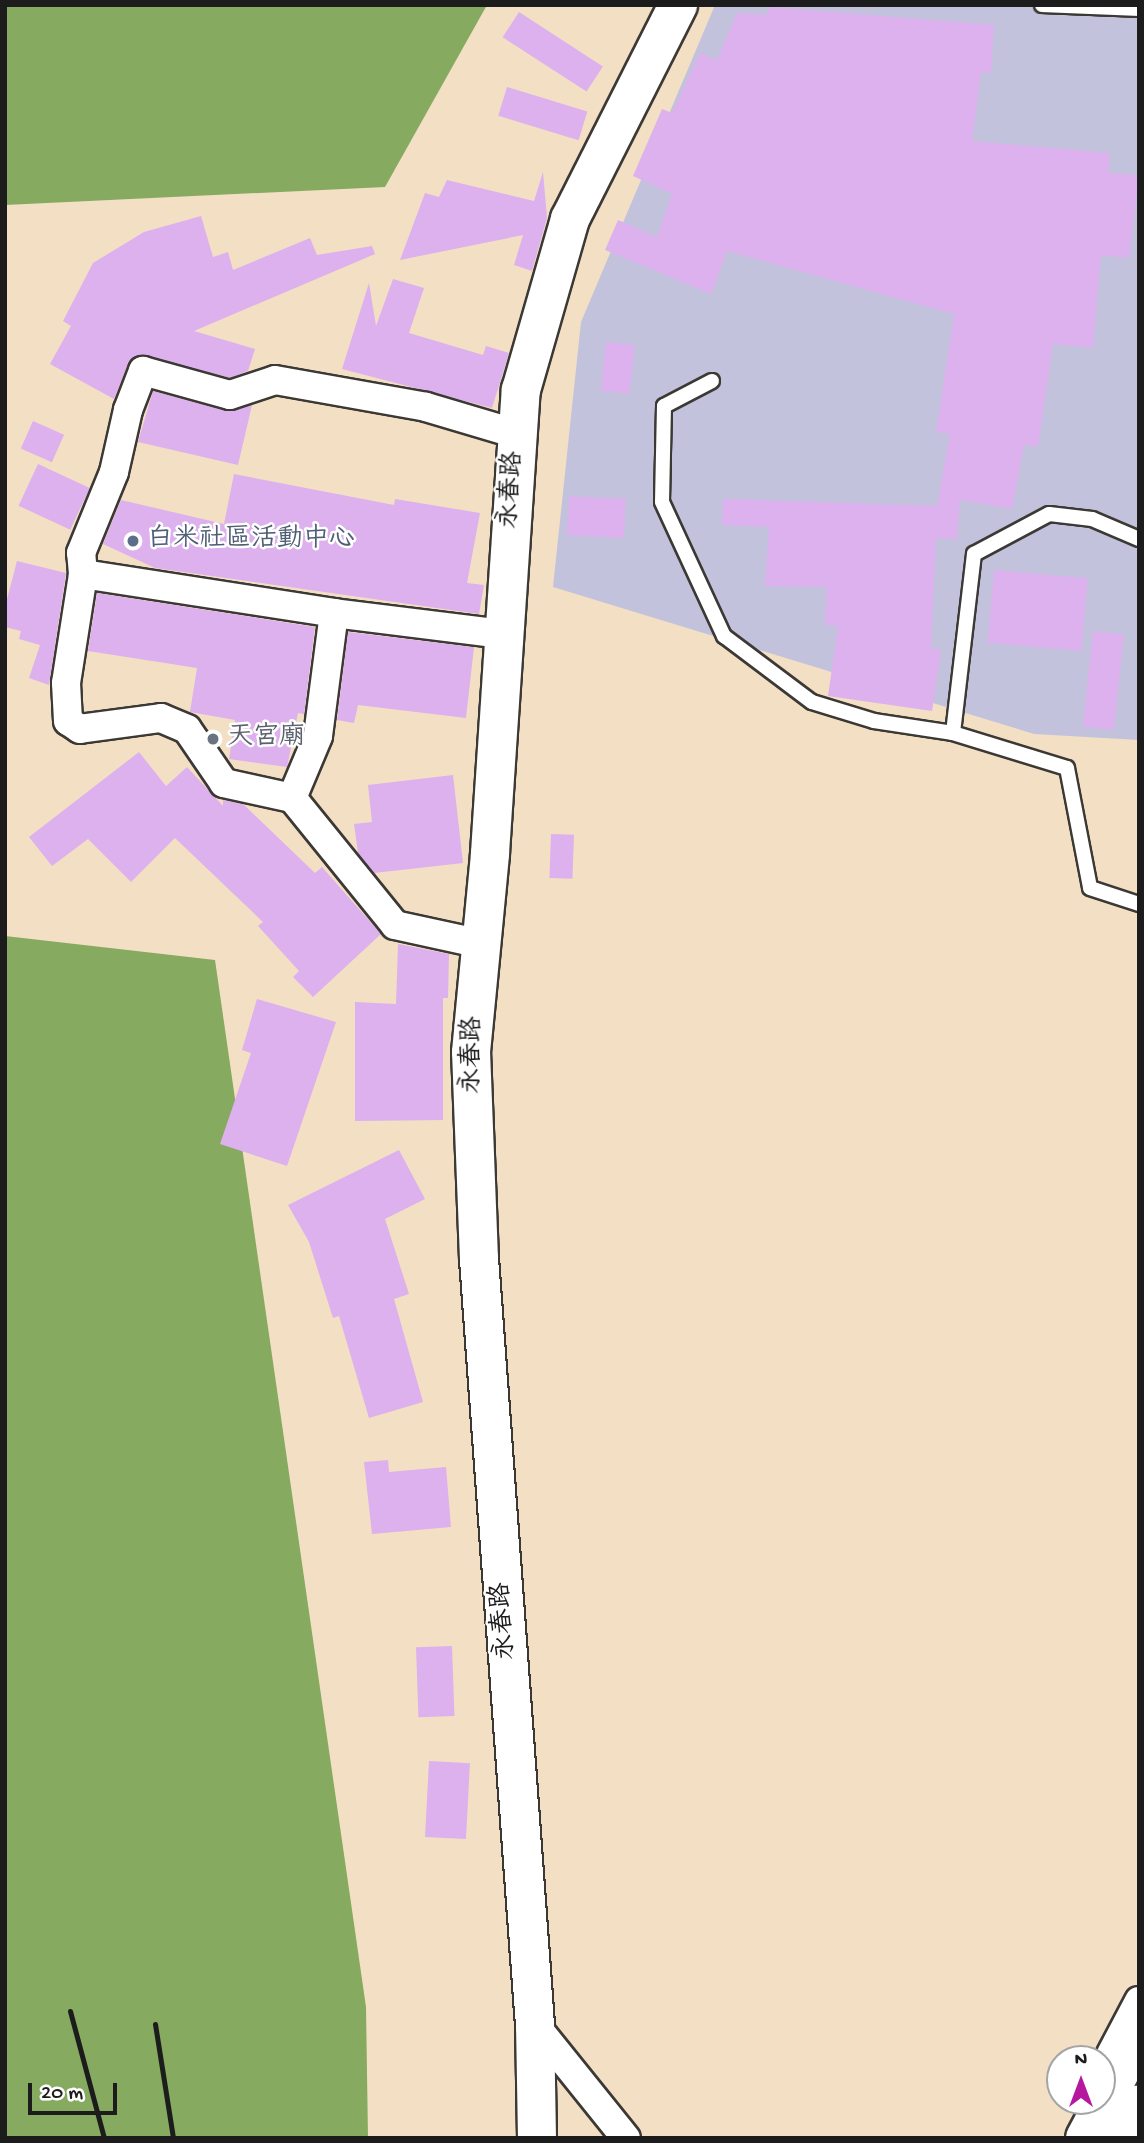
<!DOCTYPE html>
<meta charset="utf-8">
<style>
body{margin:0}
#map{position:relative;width:1144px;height:2143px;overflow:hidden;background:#f3dfc4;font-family:"Gochi Hand","LXGW WenKai TC",sans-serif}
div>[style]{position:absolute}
.industrial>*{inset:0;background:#c2c2dc}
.forest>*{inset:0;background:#86aa5f}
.building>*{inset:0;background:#ddb0ee;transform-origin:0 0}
.roads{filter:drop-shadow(2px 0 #3c3935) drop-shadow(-2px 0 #3c3935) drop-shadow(0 2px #3c3935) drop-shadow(0 -2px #3c3935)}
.lane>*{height:14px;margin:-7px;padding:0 7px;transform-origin:7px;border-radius:7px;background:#fff}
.street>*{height:28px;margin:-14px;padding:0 14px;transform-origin:14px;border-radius:14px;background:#fff}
.secondary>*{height:38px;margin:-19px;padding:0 19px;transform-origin:19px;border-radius:19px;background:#fff}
.primary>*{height:38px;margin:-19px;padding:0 19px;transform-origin:19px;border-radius:19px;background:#fff}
.rail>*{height:5px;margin:-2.5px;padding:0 2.5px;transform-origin:2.5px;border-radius:2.5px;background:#1c1c1c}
.dots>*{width:19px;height:19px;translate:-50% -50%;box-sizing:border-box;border:4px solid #fff;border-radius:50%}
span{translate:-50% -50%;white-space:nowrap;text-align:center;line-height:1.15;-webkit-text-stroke:5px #fff;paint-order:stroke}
.street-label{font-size:26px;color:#1c1c1c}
.service-label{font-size:26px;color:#4e5e75}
.left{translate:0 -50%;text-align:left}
.worship-label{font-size:26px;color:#5b616d}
.frame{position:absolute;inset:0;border:7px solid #1c1c1c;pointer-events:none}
.north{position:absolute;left:1046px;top:2045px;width:70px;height:70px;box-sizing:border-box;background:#fff;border:2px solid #a4a4a4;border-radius:50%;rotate:0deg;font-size:19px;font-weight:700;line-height:28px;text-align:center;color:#1c1c1c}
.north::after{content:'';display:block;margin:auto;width:24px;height:32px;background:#b5179e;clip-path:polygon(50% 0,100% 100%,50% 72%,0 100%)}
.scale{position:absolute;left:28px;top:2083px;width:89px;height:32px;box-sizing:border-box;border:4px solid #1c1c1c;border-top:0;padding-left:9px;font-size:21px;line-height:24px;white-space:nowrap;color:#1c1c1c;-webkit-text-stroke:5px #fff;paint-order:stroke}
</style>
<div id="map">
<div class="industrial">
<i style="clip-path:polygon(715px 5px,1139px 5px,1139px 740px,1034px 734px,553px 587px,581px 322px)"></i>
</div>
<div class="forest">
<i style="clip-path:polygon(5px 5px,487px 5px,385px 187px,5px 205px)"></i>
<i style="clip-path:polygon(5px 936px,215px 960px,366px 2007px,368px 2138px,5px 2138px)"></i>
</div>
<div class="building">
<i style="clip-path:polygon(770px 7px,994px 25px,991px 73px,981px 72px,972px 141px,1110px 153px,1108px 173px,1139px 175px,1129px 258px,1101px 255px,1093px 348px,1053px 344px,1038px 447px,1024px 445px,1012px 509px,960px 500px,957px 539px,936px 538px,931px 648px,941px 650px,932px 711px,828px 696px,838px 626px,825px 625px,827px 587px,765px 586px,769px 527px,722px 525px,723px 499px,937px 506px,950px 434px,936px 432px,954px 314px,727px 251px,711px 294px,605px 250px,618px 220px,657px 237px,672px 194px,633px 176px,662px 109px,672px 113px,700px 53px,717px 60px,737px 13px,766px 15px)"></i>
<i style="left:519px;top:12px;width:100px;height:30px;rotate:33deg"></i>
<i style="left:507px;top:87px;width:84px;height:30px;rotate:17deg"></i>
<i style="clip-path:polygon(543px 172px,547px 218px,532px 271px,514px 265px,523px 235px,400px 260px,425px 193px,439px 197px,447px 180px,534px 201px)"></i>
<i style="clip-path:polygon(201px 216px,213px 257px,228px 252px,233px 270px,310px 238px,317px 255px,372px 246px,375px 254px,194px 331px,255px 349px,248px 371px,230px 378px,140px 355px,128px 364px,114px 399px,50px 364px,71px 326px,63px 321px,93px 263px,144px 232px)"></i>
<i style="clip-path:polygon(393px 279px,424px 288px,409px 333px,483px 355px,486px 346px,509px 353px,492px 408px,342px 369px,369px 283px,376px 326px)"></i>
<i style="left:606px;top:342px;width:29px;height:49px;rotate:6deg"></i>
<i style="clip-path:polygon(153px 391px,226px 411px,252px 405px,238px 465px,138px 442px)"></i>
<i style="left:33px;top:421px;width:34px;height:30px;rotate:24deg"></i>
<i style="left:38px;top:464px;width:57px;height:46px;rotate:25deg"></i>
<i style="clip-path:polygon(234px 474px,394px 505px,395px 499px,480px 513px,467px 583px,484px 585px,479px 614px,155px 568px,103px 544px,121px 500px,224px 524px)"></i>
<i style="left:569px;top:496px;width:57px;height:39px;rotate:3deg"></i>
<i style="clip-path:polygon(17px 561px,66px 573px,49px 685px,29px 678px,40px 645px,19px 639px,21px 631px,5px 627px,5px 607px)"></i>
<i style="left:994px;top:570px;width:94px;height:73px;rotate:5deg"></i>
<i style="clip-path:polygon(97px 593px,315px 627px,304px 714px,298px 713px,287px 767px,229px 759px,235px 720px,190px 712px,197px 668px,88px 651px)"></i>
<i style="left:1093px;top:631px;width:31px;height:96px;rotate:6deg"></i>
<i style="clip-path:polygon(348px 632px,474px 647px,466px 718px,358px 705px,354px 723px,337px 720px)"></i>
<i style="clip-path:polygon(139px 752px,166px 786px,187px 767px,223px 806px,223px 800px,243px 804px,315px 873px,322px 867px,381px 934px,313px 997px,293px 977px,299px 971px,258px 926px,263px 922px,175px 838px,131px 882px,88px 839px,52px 866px,29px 837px)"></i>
<i style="clip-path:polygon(453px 775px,463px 863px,374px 873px,358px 853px,354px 824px,372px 822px,368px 785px)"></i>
<i style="left:551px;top:834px;width:23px;height:44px;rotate:2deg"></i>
<i style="clip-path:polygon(398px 944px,449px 954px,448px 998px,443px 998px,443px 1120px,355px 1121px,355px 1002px,396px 1004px)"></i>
<i style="clip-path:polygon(257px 999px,336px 1022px,287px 1166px,220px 1144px,251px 1053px,242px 1050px)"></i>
<i style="clip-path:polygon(399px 1150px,425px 1199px,385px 1219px,409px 1294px,394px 1299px,423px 1402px,369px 1418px,339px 1316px,333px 1318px,309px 1242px,288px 1205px)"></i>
<i style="clip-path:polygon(388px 1460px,389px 1472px,446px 1467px,451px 1527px,372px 1534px,364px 1462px)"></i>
<i style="left:452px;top:1646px;width:70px;height:36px;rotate:88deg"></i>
<i style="left:429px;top:1761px;width:41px;height:76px;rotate:3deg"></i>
</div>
<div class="roads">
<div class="lane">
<i style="left:1042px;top:5px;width:97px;rotate:2.4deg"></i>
<i style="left:712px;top:381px;width:54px;rotate:152.5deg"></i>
<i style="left:664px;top:406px;width:96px;rotate:91.2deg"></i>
<i style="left:662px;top:502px;width:148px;rotate:65.2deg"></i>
<i style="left:724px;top:636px;width:110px;rotate:36.9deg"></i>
<i style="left:812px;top:702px;width:65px;rotate:17deg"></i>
<i style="left:874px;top:721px;width:80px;rotate:8.6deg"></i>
<i style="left:1139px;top:539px;width:51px;rotate:-156.9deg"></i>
<i style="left:1092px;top:519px;width:43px;rotate:-173.4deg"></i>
<i style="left:1049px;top:514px;width:85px;rotate:151.9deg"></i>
<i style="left:974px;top:554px;width:180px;rotate:96.7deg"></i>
<i style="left:953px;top:733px;width:119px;rotate:17.1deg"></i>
<i style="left:1067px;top:768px;width:122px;rotate:79.1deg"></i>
<i style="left:1090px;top:888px;width:52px;rotate:18.1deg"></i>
</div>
<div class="street">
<i style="left:83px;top:574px;width:254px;rotate:8.8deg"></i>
<i style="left:292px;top:798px;width:67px;rotate:-67.2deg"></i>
<i style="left:318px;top:736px;width:124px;rotate:-82.6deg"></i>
<i style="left:334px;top:613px;width:170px;rotate:7.1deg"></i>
<i style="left:482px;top:944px;width:89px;rotate:-167.7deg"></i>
<i style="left:395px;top:925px;width:164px;rotate:-129deg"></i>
<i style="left:292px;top:798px;width:70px;rotate:-167.6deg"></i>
<i style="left:224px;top:783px;width:65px;rotate:-124.4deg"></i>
<i style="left:187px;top:729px;width:28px;rotate:-157deg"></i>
<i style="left:161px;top:718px;width:82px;rotate:172.3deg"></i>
<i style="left:80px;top:729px;width:14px;rotate:-146deg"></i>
<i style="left:68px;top:721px;width:38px;rotate:-93deg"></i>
<i style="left:66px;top:683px;width:110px;rotate:-81.1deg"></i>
<i style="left:83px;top:574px;width:21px;rotate:-95deg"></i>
<i style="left:81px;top:553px;width:87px;rotate:-67.8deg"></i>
<i style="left:114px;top:472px;width:64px;rotate:-77.3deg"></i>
<i style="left:128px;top:410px;width:42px;rotate:-69deg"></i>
<i style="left:143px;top:371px;width:90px;rotate:15.4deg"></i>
<i style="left:230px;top:395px;width:47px;rotate:-18.4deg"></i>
<i style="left:275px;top:380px;width:153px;rotate:10.1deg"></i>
<i style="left:426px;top:407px;width:95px;rotate:16.5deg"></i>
<i style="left:535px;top:2025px;width:145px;rotate:51.2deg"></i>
<i style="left:1111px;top:2054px;width:60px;rotate:-62.2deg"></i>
</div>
<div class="secondary">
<i style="left:537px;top:2138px;width:113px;rotate:-91deg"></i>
<i style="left:535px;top:2025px;width:768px;rotate:-94.18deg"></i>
<i style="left:479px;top:1259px;width:207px;rotate:-92.2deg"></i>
<i style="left:471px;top:1052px;width:200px;rotate:-84.5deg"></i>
<i style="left:490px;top:853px;width:464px;rotate:-86.2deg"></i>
<i style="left:521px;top:390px;width:178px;rotate:-74deg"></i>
<i style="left:570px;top:219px;width:240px;rotate:-63.2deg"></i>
</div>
<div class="primary">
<i style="left:1085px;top:2138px;width:115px;rotate:-61.9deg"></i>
<i style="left:1121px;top:2138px;width:38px;rotate:-62deg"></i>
</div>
</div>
<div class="rail">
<i style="left:70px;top:2011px;width:131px;rotate:75deg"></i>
<i style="left:155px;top:2024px;width:115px;rotate:81deg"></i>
</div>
<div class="dots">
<i style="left:133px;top:541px;background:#5c6f8a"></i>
<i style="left:213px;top:739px;background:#6b7280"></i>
</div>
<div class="street-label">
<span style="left:513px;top:490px;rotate:-86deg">永春路</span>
<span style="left:474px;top:1055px;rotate:-89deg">永春路</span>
<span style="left:505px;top:1621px;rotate:-94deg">永春路</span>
</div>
<div class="service-label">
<span class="left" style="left:147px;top:541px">白米社區活動中心</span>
</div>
<div class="worship-label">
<span class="left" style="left:227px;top:739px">天宮廟</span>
</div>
<div class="frame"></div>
<div class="north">N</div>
<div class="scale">20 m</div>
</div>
